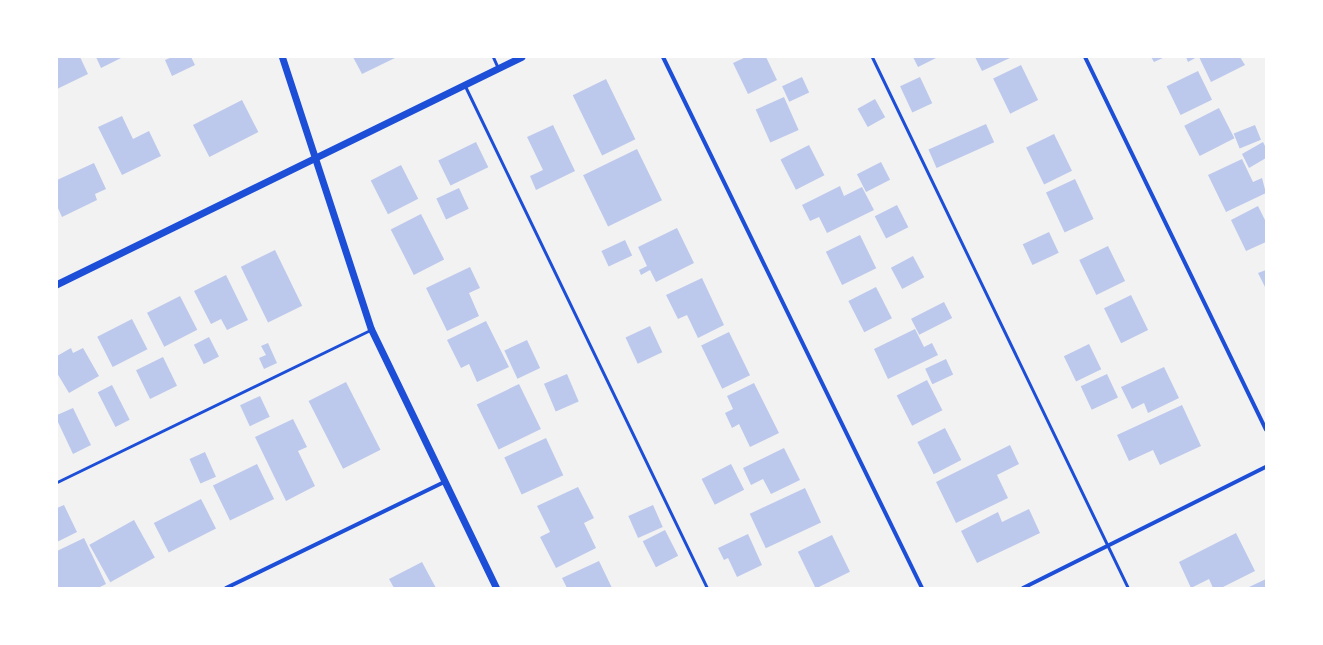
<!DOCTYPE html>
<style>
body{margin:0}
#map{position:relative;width:1323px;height:645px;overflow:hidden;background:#f2f2f2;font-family:Manrope,sans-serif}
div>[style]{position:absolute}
.building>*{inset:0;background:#bdc9ec;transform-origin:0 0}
.service>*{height:3px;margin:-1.5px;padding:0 1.5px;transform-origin:1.5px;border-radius:1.5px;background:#1d4ed8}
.minor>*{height:4px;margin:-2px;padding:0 2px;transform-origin:2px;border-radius:2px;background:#1d4ed8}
.tertiary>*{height:7px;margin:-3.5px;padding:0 3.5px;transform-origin:3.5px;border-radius:3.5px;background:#1d4ed8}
span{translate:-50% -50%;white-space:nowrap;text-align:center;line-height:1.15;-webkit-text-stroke:3px #fff;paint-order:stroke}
.frame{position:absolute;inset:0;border:58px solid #fff;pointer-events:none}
</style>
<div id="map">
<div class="building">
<i style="clip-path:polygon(57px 57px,80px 57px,88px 74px,57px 89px)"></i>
<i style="clip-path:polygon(96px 57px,123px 57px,101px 68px)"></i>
<i style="clip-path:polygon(172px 57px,191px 57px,195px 65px,172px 76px,165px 60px)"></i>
<i style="clip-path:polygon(353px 57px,397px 57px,362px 74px)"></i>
<i style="clip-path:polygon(746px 57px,766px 57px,777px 80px,748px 94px,733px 63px)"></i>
<i style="clip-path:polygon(913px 57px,938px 57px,918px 67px)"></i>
<i style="clip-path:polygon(975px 57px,1012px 57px,982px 71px)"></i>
<i style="clip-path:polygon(1151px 57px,1165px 57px,1154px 62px)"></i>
<i style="clip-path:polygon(1186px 57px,1197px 57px,1188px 62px)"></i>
<i style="clip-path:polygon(1199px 57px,1240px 57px,1245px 65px,1211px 82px)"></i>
<i style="left:1021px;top:65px;width:39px;height:31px;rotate:64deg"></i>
<i style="left:1198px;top:71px;width:32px;height:35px;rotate:64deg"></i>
<i style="left:802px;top:77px;width:17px;height:22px;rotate:65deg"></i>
<i style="left:920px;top:77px;width:29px;height:22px;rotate:65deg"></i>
<i style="left:606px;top:79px;width:67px;height:37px;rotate:64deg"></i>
<i style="left:784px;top:97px;width:36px;height:31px;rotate:66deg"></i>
<i style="left:875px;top:99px;width:21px;height:20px;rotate:61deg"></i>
<i style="left:242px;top:100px;width:36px;height:55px;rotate:63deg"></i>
<i style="left:1219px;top:108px;width:34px;height:39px;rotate:63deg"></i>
<i style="clip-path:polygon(122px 116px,133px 139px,149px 131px,161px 156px,122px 175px,98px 127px)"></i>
<i style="left:986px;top:124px;width:20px;height:63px;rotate:66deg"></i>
<i style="clip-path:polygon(553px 125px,575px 171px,536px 190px,530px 176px,543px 170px,527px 137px)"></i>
<i style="left:1255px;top:125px;width:16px;height:23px;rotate:68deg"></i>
<i style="left:1054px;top:134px;width:41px;height:31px;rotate:64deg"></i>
<i style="left:476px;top:142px;width:28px;height:42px;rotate:64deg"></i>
<i style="clip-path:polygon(1263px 142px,1266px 148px,1266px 158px,1249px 168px,1242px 154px)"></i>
<i style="left:809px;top:145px;width:34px;height:32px;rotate:63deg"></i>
<i style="left:637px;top:149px;width:57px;height:60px;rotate:64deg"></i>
<i style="clip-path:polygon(1242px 159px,1253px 182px,1262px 178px,1266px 193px,1226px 212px,1208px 175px)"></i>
<i style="left:881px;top:162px;width:20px;height:27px;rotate:63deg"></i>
<i style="clip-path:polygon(94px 163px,106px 189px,95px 194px,97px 200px,62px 217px,57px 206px,57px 180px)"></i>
<i style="left:401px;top:165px;width:38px;height:34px;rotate:63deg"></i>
<i style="left:1075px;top:179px;width:44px;height:32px;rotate:65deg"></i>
<i style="clip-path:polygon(840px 186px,844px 196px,862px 187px,874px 210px,827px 233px,819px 217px,810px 221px,802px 205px)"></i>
<i style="left:459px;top:188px;width:23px;height:25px;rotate:65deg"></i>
<i style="left:897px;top:205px;width:25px;height:25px;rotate:63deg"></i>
<i style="clip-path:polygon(1258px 206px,1266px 222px,1266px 242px,1246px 251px,1231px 220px)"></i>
<i style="left:421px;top:214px;width:51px;height:34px;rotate:63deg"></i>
<i style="clip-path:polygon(677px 228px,694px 263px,656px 282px,650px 270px,641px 275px,639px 270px,647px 266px,638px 247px)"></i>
<i style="left:1049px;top:232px;width:23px;height:29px;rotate:65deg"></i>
<i style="left:860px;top:235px;width:37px;height:38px;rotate:64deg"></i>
<i style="left:625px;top:240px;width:17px;height:26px;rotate:65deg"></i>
<i style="left:1108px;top:246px;width:39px;height:32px;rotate:64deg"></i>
<i style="left:275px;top:250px;width:62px;height:38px;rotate:64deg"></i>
<i style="left:913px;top:256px;width:24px;height:25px;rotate:62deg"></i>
<i style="clip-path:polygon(470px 267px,480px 288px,469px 293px,479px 316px,447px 331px,426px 288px)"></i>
<i style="clip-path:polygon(1266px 270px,1266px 289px,1258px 273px)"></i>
<i style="clip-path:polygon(226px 275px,248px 320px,227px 330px,221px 319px,211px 324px,194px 291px)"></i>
<i style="clip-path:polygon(702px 278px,724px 325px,698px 338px,687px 315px,678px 319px,666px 295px)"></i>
<i style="left:876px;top:287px;width:35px;height:31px;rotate:63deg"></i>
<i style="left:1131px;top:295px;width:39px;height:30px;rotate:64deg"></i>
<i style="left:180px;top:296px;width:38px;height:37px;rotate:63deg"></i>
<i style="left:944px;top:302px;width:18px;height:37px;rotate:63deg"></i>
<i style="left:132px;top:319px;width:34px;height:39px;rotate:63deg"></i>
<i style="clip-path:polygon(486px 321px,509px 367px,477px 382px,469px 364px,461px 368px,447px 340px)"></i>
<i style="left:650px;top:326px;width:29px;height:27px;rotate:65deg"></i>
<i style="clip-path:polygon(915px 329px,924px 347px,932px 343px,938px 355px,888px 379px,874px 349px)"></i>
<i style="left:729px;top:332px;width:48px;height:31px;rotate:64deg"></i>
<i style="left:209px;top:337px;width:22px;height:17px;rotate:63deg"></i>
<i style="left:527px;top:340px;width:31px;height:25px;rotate:65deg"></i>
<i style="clip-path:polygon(268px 343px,277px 363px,264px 369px,259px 358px,266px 355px,261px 346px)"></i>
<i style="left:1089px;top:344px;width:28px;height:28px;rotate:64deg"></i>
<i style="clip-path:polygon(71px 348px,73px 353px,83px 348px,99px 376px,69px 393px,57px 373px,57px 356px)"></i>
<i style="left:163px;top:357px;width:32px;height:30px;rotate:64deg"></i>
<i style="left:946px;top:359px;width:17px;height:23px;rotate:65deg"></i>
<i style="clip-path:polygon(1164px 367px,1179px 398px,1148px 413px,1144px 403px,1132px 409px,1121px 387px)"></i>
<i style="left:567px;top:374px;width:30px;height:25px;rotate:67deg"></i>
<i style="left:1107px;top:374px;width:26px;height:29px;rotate:65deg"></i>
<i style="left:927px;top:380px;width:34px;height:34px;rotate:63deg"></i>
<i style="left:346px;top:382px;width:76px;height:42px;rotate:63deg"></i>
<i style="clip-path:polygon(754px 383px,779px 433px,750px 447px,739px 424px,732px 428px,725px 413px,733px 409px,727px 396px)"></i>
<i style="left:519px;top:384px;width:50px;height:47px;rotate:64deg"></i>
<i style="left:112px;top:385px;width:39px;height:16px;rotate:63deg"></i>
<i style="left:260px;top:396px;width:23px;height:22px;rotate:65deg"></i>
<i style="clip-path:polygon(1182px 405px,1201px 446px,1160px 465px,1153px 450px,1129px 461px,1117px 435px)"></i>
<i style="clip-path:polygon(73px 408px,91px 445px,73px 454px,57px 420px,57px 415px)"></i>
<i style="clip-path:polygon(293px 419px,307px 447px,298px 451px,315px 486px,286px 501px,255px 437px)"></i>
<i style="left:945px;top:428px;width:36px;height:31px;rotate:63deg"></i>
<i style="left:546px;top:438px;width:41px;height:46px;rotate:65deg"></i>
<i style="clip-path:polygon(1010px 445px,1019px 464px,997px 475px,1008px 498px,956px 523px,936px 482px)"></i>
<i style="clip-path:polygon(784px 448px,800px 480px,771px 494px,763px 479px,751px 485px,743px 468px)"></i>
<i style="left:205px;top:452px;width:27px;height:17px;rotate:66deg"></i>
<i style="left:257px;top:464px;width:39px;height:49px;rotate:64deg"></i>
<i style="left:731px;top:464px;width:29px;height:33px;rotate:63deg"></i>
<i style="clip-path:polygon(578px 487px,594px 518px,584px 523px,596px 548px,556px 568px,540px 537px,550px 532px,537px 506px)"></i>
<i style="left:805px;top:488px;width:38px;height:61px;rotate:65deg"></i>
<i style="left:201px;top:499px;width:33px;height:53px;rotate:63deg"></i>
<i style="clip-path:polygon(64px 505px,77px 532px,57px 542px,57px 508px)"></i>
<i style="left:653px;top:505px;width:24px;height:27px;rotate:66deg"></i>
<i style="clip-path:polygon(1029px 509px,1040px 533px,977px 563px,961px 531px,998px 512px,1002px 522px)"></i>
<i style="left:134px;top:520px;width:43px;height:51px;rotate:61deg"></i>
<i style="left:665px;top:530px;width:29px;height:25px;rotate:63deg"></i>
<i style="clip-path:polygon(1236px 533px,1255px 571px,1221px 588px,1213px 588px,1209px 579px,1191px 588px,1179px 562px)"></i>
<i style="clip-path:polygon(748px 534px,762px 565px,737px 577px,728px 558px,724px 560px,718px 548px)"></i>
<i style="left:832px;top:535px;width:41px;height:38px;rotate:64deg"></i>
<i style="clip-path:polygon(84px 538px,106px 584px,98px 588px,57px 588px,57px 551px)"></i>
<i style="clip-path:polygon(599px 561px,612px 588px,567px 588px,562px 578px)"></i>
<i style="clip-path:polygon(422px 562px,436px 588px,394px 588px,389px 579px)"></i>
<i style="clip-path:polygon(1266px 579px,1266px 588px,1247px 588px)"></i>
</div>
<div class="service">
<i style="left:493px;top:57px;width:12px;rotate:66deg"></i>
<i style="left:872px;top:57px;width:589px;rotate:64.26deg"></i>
<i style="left:464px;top:84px;width:560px;rotate:64.26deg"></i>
<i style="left:57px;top:482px;width:348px;rotate:-25.9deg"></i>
</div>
<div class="minor">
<i style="left:663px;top:57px;width:591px;rotate:64deg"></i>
<i style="left:1085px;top:57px;width:414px;rotate:64.1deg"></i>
<i style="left:226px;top:588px;width:242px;rotate:-25.9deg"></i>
<i style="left:1023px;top:588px;width:271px;rotate:-26.5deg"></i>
</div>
<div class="tertiary">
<i style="left:282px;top:57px;width:286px;rotate:71.9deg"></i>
<i style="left:371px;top:329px;width:288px;rotate:64.2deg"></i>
<i style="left:57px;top:284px;width:517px;rotate:-26.07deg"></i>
</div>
<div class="frame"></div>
</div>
